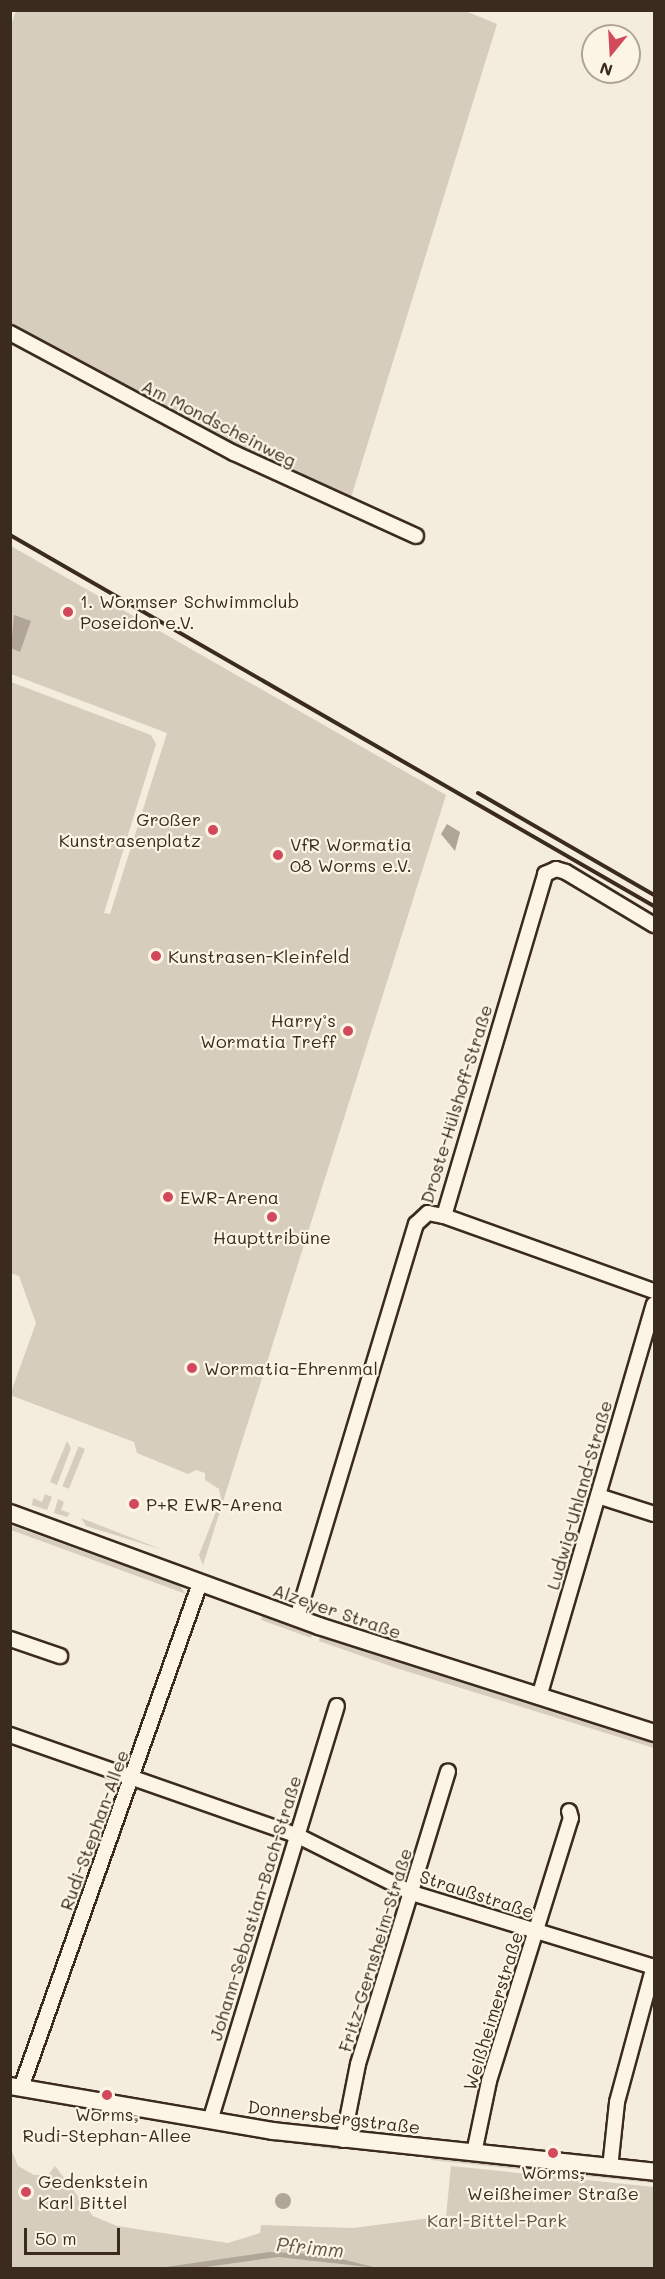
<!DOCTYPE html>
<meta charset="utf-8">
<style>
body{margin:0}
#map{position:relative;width:665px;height:2279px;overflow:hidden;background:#f4eddd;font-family:Mali,sans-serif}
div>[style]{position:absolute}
.green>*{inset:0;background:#d6cdbd;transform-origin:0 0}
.water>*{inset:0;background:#b0a596}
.round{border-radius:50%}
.roads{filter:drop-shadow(2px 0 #3b2a1e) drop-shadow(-2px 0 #3b2a1e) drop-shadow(0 2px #3b2a1e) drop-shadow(0 -2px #3b2a1e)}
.minor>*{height:14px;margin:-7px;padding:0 7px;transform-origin:7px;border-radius:7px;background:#fcf5e5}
.tertiary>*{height:16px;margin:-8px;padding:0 8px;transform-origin:8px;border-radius:8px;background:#fcf5e5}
.rail>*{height:4px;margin:-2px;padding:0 2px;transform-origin:2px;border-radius:2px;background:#3b2a1e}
.dots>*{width:16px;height:16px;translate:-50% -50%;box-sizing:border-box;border:3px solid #fcf5e5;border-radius:50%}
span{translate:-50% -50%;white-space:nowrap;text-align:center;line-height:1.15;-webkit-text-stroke:4.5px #fcf5e5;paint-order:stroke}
.street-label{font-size:18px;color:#3b2a1e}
.poi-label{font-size:18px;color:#3b2a1e}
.left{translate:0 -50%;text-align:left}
.right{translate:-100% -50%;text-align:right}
.park-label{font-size:18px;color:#625346}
.water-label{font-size:20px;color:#645548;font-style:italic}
.frame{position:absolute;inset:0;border:12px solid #3b2a1e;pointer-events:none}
.north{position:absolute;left:581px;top:24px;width:60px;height:60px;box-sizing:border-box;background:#fcf5e5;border:2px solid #afa495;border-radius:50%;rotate:198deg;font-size:16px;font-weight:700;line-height:24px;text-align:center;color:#3b2a1e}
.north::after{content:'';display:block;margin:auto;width:21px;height:27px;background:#d1495b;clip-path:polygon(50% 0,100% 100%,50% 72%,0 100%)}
.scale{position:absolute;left:24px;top:2228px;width:96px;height:27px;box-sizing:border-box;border:3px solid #3b2a1e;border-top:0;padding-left:8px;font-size:18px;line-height:21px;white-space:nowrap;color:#3b2a1e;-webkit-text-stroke:4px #fcf5e5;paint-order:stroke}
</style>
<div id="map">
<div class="green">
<i style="clip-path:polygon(463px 10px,497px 24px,350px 501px,273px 468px,11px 330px,10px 28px,16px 11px)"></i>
<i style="clip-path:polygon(11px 546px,446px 795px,203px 1565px,199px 1555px,221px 1499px,219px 1489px,205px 1480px,205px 1473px,196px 1470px,188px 1474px,137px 1453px,134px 1442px,10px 1395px,36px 1323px,19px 1276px,10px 1273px,11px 682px,151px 735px,156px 744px,104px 913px,110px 914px,167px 733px,11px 674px)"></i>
<i style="clip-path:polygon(67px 1441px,71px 1448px,57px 1485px,50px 1482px)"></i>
<i style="left:85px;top:1449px;width:43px;height:7px;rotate:112deg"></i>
<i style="clip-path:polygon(45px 1494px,52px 1497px,47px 1510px,32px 1505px,33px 1498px,42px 1502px)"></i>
<i style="clip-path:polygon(58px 1499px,64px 1502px,61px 1510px,70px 1513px,67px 1517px,54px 1513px)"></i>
<i style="clip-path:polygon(81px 1518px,163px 1550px,86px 1526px)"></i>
<i style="clip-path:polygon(10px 1525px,180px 1586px,186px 1594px,11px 1530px)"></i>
<i style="clip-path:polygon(262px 1615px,313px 1632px,311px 1638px,261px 1620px)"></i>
<i style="clip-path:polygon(320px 1635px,654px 1741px,654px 1748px,396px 1668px,319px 1641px)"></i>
<i style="left:276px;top:2138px;width:65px;height:3px;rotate:8deg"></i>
<i style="clip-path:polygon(11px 2149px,18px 2166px,34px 2175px,48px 2175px,55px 2166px,93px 2216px,117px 2226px,228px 2243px,260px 2233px,261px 2225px,353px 2228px,446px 2216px,451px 2166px,654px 2187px,654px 2268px,11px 2268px)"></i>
<i style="left:431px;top:2157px;width:104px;height:3px;rotate:6deg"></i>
<i style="left:548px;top:2169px;width:107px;height:3px;rotate:6deg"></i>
</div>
<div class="water">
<i style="clip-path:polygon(14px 615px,31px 621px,20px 652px,11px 648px)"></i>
<i style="clip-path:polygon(447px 824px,460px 832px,455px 851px,441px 834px)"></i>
<i class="round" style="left:275px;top:2193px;width:16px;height:16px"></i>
<i style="clip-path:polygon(269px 2252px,321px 2254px,377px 2268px,278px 2257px,199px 2268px,159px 2268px)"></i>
</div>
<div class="roads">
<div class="minor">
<i style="left:10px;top:333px;width:254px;rotate:28.2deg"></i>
<i style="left:234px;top:453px;width:200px;rotate:24.5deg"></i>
<i style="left:444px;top:1216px;width:223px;rotate:19.7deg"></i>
<i style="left:598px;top:1496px;width:59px;rotate:17.8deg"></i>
<i style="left:297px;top:1618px;width:412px;rotate:-73.2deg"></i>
<i style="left:416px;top:1224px;width:16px;rotate:-43deg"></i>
<i style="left:428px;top:1213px;width:16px;rotate:11deg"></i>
<i style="left:444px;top:1216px;width:357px;rotate:-73.5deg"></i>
<i style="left:545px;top:874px;width:12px;rotate:-24deg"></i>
<i style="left:556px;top:869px;width:10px;rotate:17deg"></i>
<i style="left:566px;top:872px;width:103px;rotate:31.1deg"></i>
<i style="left:10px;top:1639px;width:53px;rotate:18.8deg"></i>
<i style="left:539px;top:1697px;width:409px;rotate:-73.7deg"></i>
<i style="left:10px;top:1735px;width:303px;rotate:19.3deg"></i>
<i style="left:296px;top:1835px;width:130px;rotate:26.6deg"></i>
<i style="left:412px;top:1893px;width:253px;rotate:17deg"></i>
<i style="left:21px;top:2088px;width:536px;rotate:-70.48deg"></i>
<i style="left:210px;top:2121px;width:434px;rotate:-73deg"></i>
<i style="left:343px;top:2140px;width:77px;rotate:-78.8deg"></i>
<i style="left:358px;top:2064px;width:306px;rotate:-72.9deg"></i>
<i style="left:474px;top:2153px;width:74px;rotate:-78.2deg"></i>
<i style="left:489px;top:2081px;width:275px;rotate:-72.7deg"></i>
<i style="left:571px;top:1818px;width:7px;rotate:-106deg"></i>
<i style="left:610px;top:2168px;width:66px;rotate:-83.9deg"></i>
<i style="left:617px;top:2102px;width:141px;rotate:-74.8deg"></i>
</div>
<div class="tertiary">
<i style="left:10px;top:1513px;width:329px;rotate:20.1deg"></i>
<i style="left:319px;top:1626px;width:352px;rotate:17.7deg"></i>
<i style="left:10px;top:2086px;width:267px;rotate:9.7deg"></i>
<i style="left:273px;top:2131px;width:383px;rotate:6.1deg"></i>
</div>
</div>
<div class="rail">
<i style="left:10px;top:535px;width:743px;rotate:29.95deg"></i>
<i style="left:478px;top:793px;width:203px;rotate:30.1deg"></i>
</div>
<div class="dots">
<i style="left:68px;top:612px;background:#d1495b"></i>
<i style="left:213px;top:830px;background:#d1495b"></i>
<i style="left:278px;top:855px;background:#d1495b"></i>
<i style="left:156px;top:956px;background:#d1495b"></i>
<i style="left:348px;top:1031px;background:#d1495b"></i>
<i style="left:168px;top:1197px;background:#d1495b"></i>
<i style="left:272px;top:1217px;background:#d1495b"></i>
<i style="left:192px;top:1368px;background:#d1495b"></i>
<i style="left:134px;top:1504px;background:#d1495b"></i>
<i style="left:107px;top:2095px;background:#d1495b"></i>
<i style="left:553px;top:2153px;background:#d1495b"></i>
<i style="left:26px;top:2192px;background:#d1495b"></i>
</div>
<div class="street-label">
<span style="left:219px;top:423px;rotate:27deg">Am Mondscheinweg</span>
<span style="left:456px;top:1104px;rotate:-73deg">Droste-Hülshoff-Straße</span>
<span style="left:579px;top:1495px;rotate:-74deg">Ludwig-Uhland-Straße</span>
<span style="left:337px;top:1611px;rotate:19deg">Alzeyer Straße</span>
<span style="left:94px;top:1830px;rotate:-70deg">Rudi-Stephan-Allee</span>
<span style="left:477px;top:1894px;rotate:18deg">Straußstraße</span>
<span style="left:255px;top:1908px;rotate:-73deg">Johann-Sebastian-Bach-Straße</span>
<span style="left:375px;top:1950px;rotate:-73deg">Fritz-Gernsheim-Straße</span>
<span style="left:493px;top:2011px;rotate:-73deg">Weißheimerstraße</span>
<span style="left:334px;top:2117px;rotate:7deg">Donnersbergstraße</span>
</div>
<div class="poi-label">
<span class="left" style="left:80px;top:612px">1. Wormser Schwimmclub<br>Poseidon e.V.</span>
<span class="right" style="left:201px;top:830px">Großer<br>Kunstrasenplatz</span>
<span class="left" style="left:290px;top:855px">VfR Wormatia<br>08 Worms e.V.</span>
<span class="left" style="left:168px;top:956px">Kunstrasen-Kleinfeld</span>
<span class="right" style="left:336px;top:1031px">Harry’s<br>Wormatia Treff</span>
<span class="left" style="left:180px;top:1197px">EWR-Arena</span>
<span style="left:272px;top:1237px">Haupttribüne</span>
<span class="left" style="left:204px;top:1368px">Wormatia-Ehrenmal</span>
<span class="left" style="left:146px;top:1504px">P+R EWR-Arena</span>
<span style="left:107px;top:2125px">Worms,<br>Rudi-Stephan-Allee</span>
<span style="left:553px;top:2183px">Worms,<br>Weißheimer Straße</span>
<span class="left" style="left:38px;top:2192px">Gedenkstein<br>Karl Bittel</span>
</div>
<div class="park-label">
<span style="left:497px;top:2220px">Karl-Bittel-Park</span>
</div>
<div class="water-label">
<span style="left:310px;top:2247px;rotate:6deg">Pfrimm</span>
</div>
<div class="frame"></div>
<div class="north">N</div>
<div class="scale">50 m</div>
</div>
